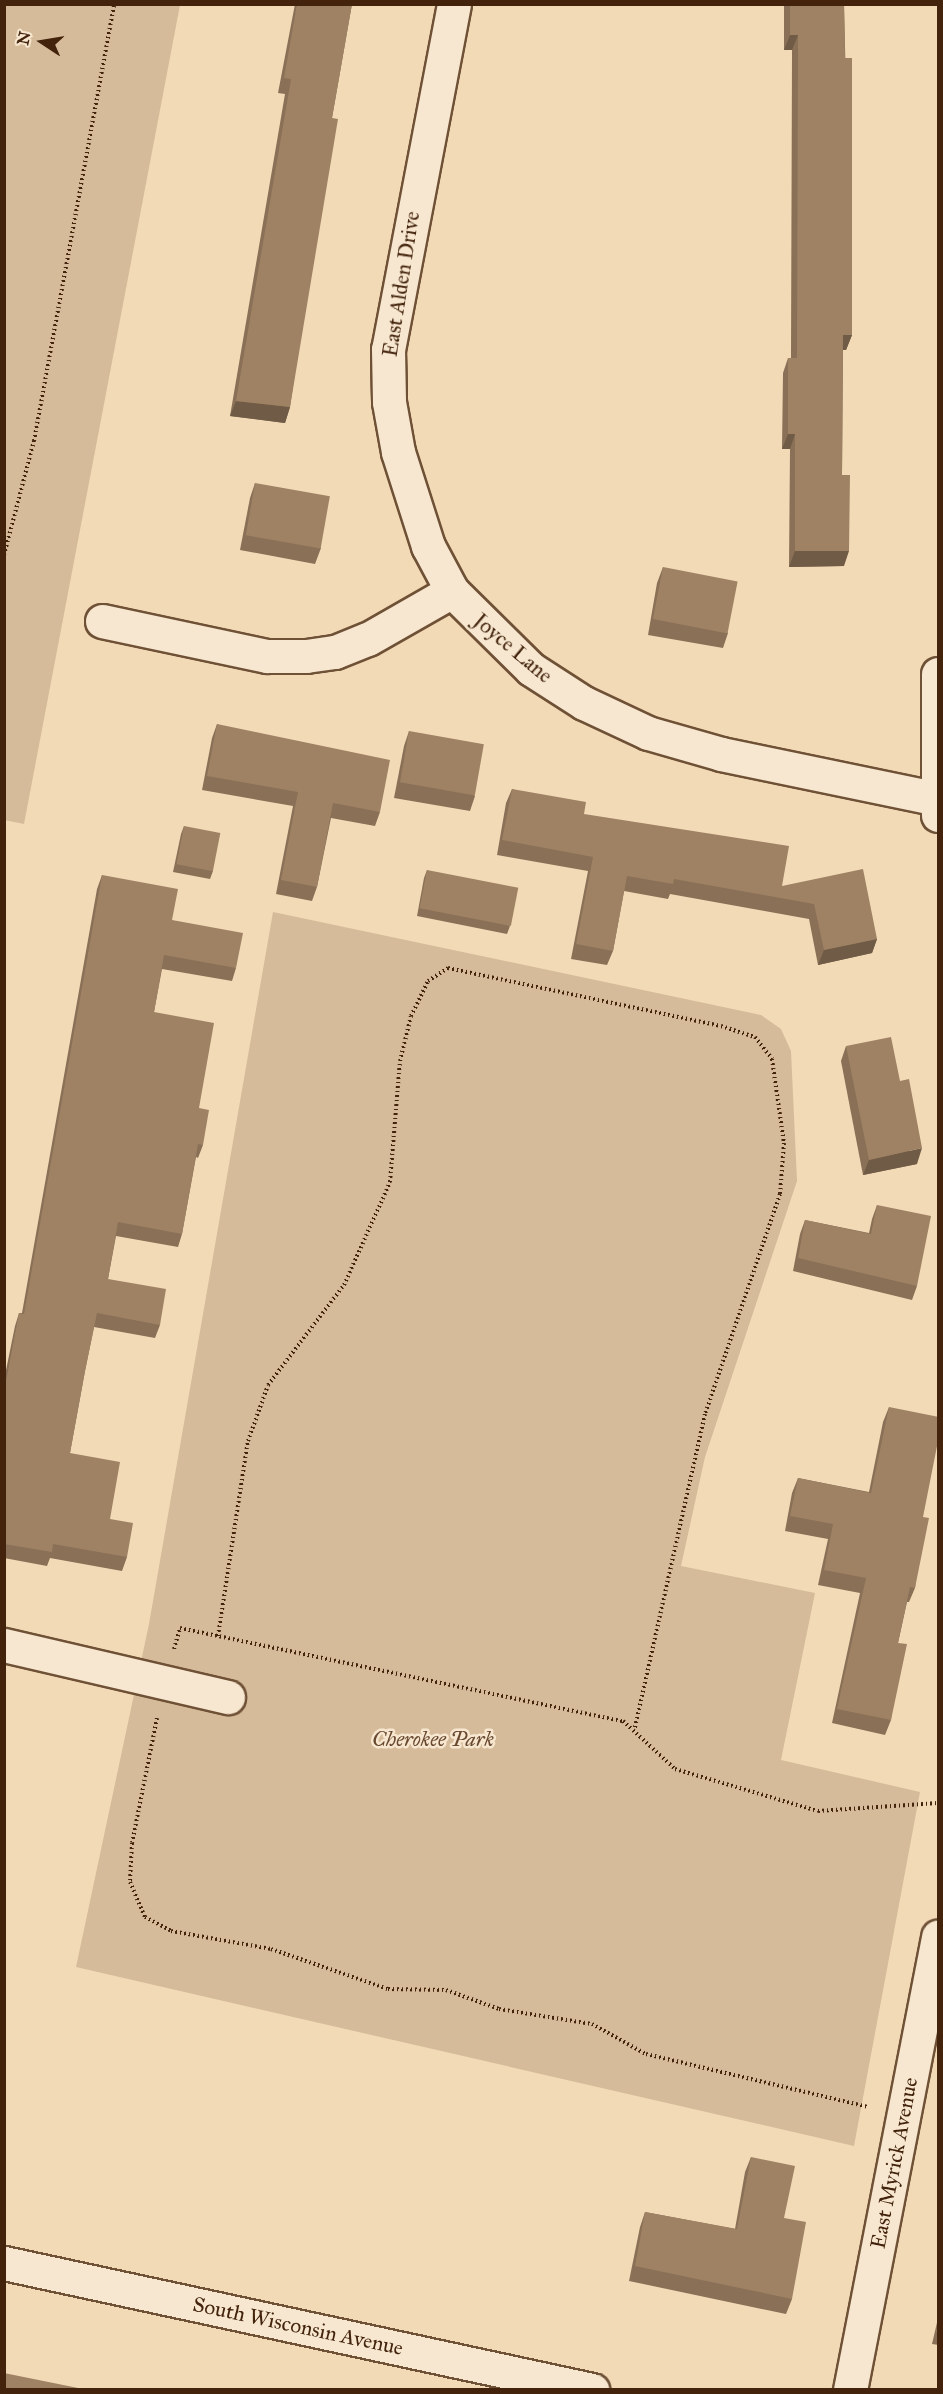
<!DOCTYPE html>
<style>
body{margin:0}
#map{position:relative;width:943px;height:2394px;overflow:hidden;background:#f3dab6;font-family:"IM FELL Great Primer",serif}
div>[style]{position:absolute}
.green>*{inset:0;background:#d5bb99}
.path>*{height:4px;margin-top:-2px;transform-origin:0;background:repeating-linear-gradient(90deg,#43230c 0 1.5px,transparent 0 4.5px)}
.roads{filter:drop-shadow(2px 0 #6f5136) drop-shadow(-2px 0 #6f5136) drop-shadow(0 2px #6f5136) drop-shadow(0 -2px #6f5136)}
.minor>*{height:33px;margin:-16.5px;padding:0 16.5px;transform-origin:16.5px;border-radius:16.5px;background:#f7e7d0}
.wall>*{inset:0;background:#897056}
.shaded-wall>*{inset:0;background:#6f5b46}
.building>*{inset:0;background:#9f8264;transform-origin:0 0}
span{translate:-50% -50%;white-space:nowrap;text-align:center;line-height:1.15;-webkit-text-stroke:5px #f7e7d0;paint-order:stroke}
.street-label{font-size:21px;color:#43230c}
.park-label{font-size:21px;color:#68492f;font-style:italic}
.frame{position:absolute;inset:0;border:6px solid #43230c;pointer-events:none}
.north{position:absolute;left:12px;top:12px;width:60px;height:60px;-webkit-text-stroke:4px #f7e7d0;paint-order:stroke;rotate:282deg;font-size:16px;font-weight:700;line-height:24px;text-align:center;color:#43230c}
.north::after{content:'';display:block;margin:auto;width:21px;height:27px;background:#43230c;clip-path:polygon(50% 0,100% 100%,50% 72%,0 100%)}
</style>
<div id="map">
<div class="green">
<i style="clip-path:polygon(4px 5px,180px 5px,24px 824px,4px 820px)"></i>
<i style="clip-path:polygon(273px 912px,761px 1015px,781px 1029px,791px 1051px,797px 1181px,705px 1457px,681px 1566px,815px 1593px,781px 1760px,920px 1792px,854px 2146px,76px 1967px,149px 1624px)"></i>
</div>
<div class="path">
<i style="left:4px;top:555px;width:118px;rotate:-75.3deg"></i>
<i style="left:34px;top:441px;width:444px;rotate:-79.6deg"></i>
<i style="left:218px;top:1636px;width:197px;rotate:-81.3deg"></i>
<i style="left:248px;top:1441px;width:59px;rotate:-70.3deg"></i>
<i style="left:268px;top:1385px;width:126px;rotate:-52.8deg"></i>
<i style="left:344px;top:1285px;width:113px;rotate:-65.9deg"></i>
<i style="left:390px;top:1182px;width:121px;rotate:-85.3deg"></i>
<i style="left:400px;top:1061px;width:46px;rotate:-76.3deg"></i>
<i style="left:411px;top:1016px;width:39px;rotate:-64deg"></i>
<i style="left:428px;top:981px;width:24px;rotate:-33deg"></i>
<i style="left:448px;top:968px;width:279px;rotate:12deg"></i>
<i style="left:721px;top:1026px;width:36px;rotate:18deg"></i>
<i style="left:755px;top:1037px;width:28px;rotate:52deg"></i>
<i style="left:772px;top:1059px;width:85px;rotate:81.9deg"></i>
<i style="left:784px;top:1143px;width:51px;rotate:94.5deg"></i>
<i style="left:780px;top:1194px;width:232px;rotate:108.8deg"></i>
<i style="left:705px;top:1414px;width:322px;rotate:102.6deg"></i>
<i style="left:174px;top:1649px;width:22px;rotate:-74deg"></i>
<i style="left:180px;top:1628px;width:453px;rotate:11.9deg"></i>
<i style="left:623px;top:1721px;width:71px;rotate:42.7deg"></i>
<i style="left:675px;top:1769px;width:149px;rotate:16.4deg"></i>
<i style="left:818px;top:1811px;width:120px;rotate:-3.8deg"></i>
<i style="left:157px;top:1718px;width:127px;rotate:101.3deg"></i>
<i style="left:132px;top:1843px;width:39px;rotate:93deg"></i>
<i style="left:130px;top:1882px;width:38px;rotate:67deg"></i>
<i style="left:145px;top:1917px;width:30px;rotate:28deg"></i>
<i style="left:171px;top:1931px;width:102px;rotate:10.2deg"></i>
<i style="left:271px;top:1949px;width:124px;rotate:18.9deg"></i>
<i style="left:388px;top:1989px;width:58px;rotate:1deg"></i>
<i style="left:446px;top:1990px;width:56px;rotate:19.7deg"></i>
<i style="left:499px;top:2009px;width:94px;rotate:9.2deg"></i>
<i style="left:592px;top:2024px;width:62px;rotate:29.1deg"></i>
<i style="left:646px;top:2054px;width:228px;rotate:13.4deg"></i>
</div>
<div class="roads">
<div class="minor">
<i style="left:454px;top:4px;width:351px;rotate:100.8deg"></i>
<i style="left:388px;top:349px;width:53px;rotate:88.9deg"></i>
<i style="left:389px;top:402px;width:51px;rotate:79.8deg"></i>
<i style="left:398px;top:452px;width:99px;rotate:72.3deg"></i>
<i style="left:428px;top:546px;width:51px;rotate:61.9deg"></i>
<i style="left:452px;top:591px;width:111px;rotate:44.6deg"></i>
<i style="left:531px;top:669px;width:63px;rotate:32.7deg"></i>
<i style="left:584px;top:703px;width:71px;rotate:25.1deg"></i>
<i style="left:648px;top:733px;width:76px;rotate:16deg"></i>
<i style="left:721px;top:754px;width:217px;rotate:11.7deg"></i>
<i style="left:102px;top:621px;width:169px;rotate:12deg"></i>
<i style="left:267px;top:656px;width:39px"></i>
<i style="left:306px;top:656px;width:29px;rotate:-8deg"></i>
<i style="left:335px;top:652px;width:35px;rotate:-22deg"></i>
<i style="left:368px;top:639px;width:97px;rotate:-29.7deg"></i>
<i style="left:938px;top:674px;width:141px;rotate:90deg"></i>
<i style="left:4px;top:1645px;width:230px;rotate:13.1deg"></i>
<i style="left:4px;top:2263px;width:602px;rotate:12.19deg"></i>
<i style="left:850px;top:2390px;width:462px;rotate:-79deg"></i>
</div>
</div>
<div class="wall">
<i style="clip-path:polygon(295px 4px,352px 4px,332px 118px,290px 407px,285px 423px,230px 416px,285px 94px,278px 93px)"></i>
<i style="clip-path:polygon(784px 4px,844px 4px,852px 335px,846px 350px,843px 350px,842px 475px,844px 566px,789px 567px,790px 449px,782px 449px,783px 373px,788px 358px,791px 358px,792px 50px,784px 50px)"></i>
<i style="clip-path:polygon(255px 483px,321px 548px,315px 564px,240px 550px,250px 498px)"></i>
<i style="clip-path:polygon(663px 567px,728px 633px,723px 648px,648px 635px,657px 583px)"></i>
<i style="clip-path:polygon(217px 724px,380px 812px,375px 826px,331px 818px,317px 887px,312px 901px,276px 894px,293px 806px,202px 790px,212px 738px)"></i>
<i style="clip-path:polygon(409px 731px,475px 796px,470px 811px,394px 798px,404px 746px)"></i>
<i style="clip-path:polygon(512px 789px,782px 886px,877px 939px,872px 953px,818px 965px,809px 919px,670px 894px,668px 899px,624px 891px,613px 951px,607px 965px,571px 959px,588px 871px,497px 855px,506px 803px)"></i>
<i style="clip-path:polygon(184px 826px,213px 871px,210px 879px,173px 872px,181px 834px)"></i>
<i style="clip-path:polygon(427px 870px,510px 926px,507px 934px,417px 916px,424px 878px)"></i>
<i style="clip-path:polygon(102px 875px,172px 920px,236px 968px,232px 981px,162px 969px,154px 1012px,199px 1108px,203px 1145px,198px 1158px,196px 1157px,182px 1234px,178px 1247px,116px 1236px,108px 1279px,160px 1325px,155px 1338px,94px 1327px,85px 1371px,70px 1453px,110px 1519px,127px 1557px,122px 1571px,50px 1558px,47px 1566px,4px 1558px,4px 1380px,15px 1326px,19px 1313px,22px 1313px,97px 889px)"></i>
<i style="clip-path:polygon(846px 1046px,917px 1164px,863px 1175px,841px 1061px)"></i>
<i style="clip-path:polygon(877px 1205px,917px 1286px,912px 1300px,793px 1271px,800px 1234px,805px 1220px,869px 1233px,872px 1219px)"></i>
<i style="clip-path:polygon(889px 1407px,923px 1517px,915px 1588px,909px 1602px,907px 1602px,898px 1643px,891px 1720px,885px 1735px,832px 1723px,860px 1593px,818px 1585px,828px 1539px,785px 1531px,792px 1493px,798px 1478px,869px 1492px,883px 1422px)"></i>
<i style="clip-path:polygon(751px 2157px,784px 2218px,792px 2299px,786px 2314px,629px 2281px,640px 2227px,645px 2212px,735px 2229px,745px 2172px)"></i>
<i style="clip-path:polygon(939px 2314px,939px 2345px,932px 2344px)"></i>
</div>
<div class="shaded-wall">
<i style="clip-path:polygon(790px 35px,798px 35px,792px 50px,784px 50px)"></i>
<i style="clip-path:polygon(843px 335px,852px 335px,846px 350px,837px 350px)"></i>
<i style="clip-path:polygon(236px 401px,290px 407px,285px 423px,230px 416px)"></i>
<i style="clip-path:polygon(788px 434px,795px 434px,790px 449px,782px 449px)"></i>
<i style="clip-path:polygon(795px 551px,849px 551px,844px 566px,789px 567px)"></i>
<i style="clip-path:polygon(877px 939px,872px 953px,818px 965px,824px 950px)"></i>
<i style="clip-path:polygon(922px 1148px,917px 1164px,863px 1175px,869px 1160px)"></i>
</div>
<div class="building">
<i style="clip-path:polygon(297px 4px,352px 4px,332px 118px,338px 119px,290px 407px,236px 401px,291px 79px,284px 78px)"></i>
<i style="clip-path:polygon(790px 4px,844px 4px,845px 58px,852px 58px,852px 335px,843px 335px,842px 475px,850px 475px,849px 551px,795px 551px,795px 434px,788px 434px,788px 358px,797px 358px,798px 35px,790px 35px)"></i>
<i style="left:255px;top:483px;width:76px;height:53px;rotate:10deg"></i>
<i style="left:663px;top:567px;width:76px;height:53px;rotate:11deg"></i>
<i style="clip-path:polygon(217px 724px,390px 760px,380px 812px,333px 803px,317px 887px,281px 880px,298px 792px,207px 776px)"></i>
<i style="left:409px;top:731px;width:76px;height:52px;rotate:10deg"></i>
<i style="clip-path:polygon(512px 789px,586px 802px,584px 814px,789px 846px,782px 886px,863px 869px,877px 939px,824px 950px,814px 904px,674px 879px,673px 884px,627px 876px,613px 951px,576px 944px,593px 857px,502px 840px)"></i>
<i style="left:184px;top:826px;width:37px;height:39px;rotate:11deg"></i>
<i style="left:427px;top:870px;width:93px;height:39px;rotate:11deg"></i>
<i style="clip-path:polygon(102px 875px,178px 889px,172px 920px,243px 933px,236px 968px,164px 955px,154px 1012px,214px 1023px,199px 1108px,209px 1110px,203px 1145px,198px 1144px,182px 1234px,118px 1222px,108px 1279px,166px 1289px,160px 1325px,97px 1313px,85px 1371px,70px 1453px,120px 1462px,110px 1519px,133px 1523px,127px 1557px,53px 1544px,52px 1552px,4px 1544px,4px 1392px,19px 1313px,24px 1314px)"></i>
<i style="clip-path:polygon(891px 1037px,900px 1081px,909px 1079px,922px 1148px,869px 1160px,846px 1046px)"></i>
<i style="clip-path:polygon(877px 1205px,931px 1216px,917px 1286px,798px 1258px,805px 1220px,871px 1234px)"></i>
<i style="clip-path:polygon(889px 1407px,939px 1417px,939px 1436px,923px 1517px,929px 1518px,915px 1588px,910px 1587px,898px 1643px,907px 1644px,891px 1720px,837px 1709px,866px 1578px,824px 1570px,833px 1524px,790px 1516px,798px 1478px,871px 1493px)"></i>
<i style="clip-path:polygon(751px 2157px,795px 2166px,784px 2218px,806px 2222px,792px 2299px,635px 2266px,645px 2212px,737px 2229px)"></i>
<i style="clip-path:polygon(939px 2322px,939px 2333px,936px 2332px)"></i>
<i style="clip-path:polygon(4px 2373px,88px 2390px,4px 2390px)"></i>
</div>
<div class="street-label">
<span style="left:401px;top:284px;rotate:-81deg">East Alden Drive</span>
<span style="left:513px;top:648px;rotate:40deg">Joyce Lane</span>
<span style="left:894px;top:2163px;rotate:-79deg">East Myrick Avenue</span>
<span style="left:298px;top:2326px;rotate:12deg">South Wisconsin Avenue</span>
</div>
<div class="park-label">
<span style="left:433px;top:1739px">Cherokee Park</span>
</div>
<div class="frame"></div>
<div class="north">N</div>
</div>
